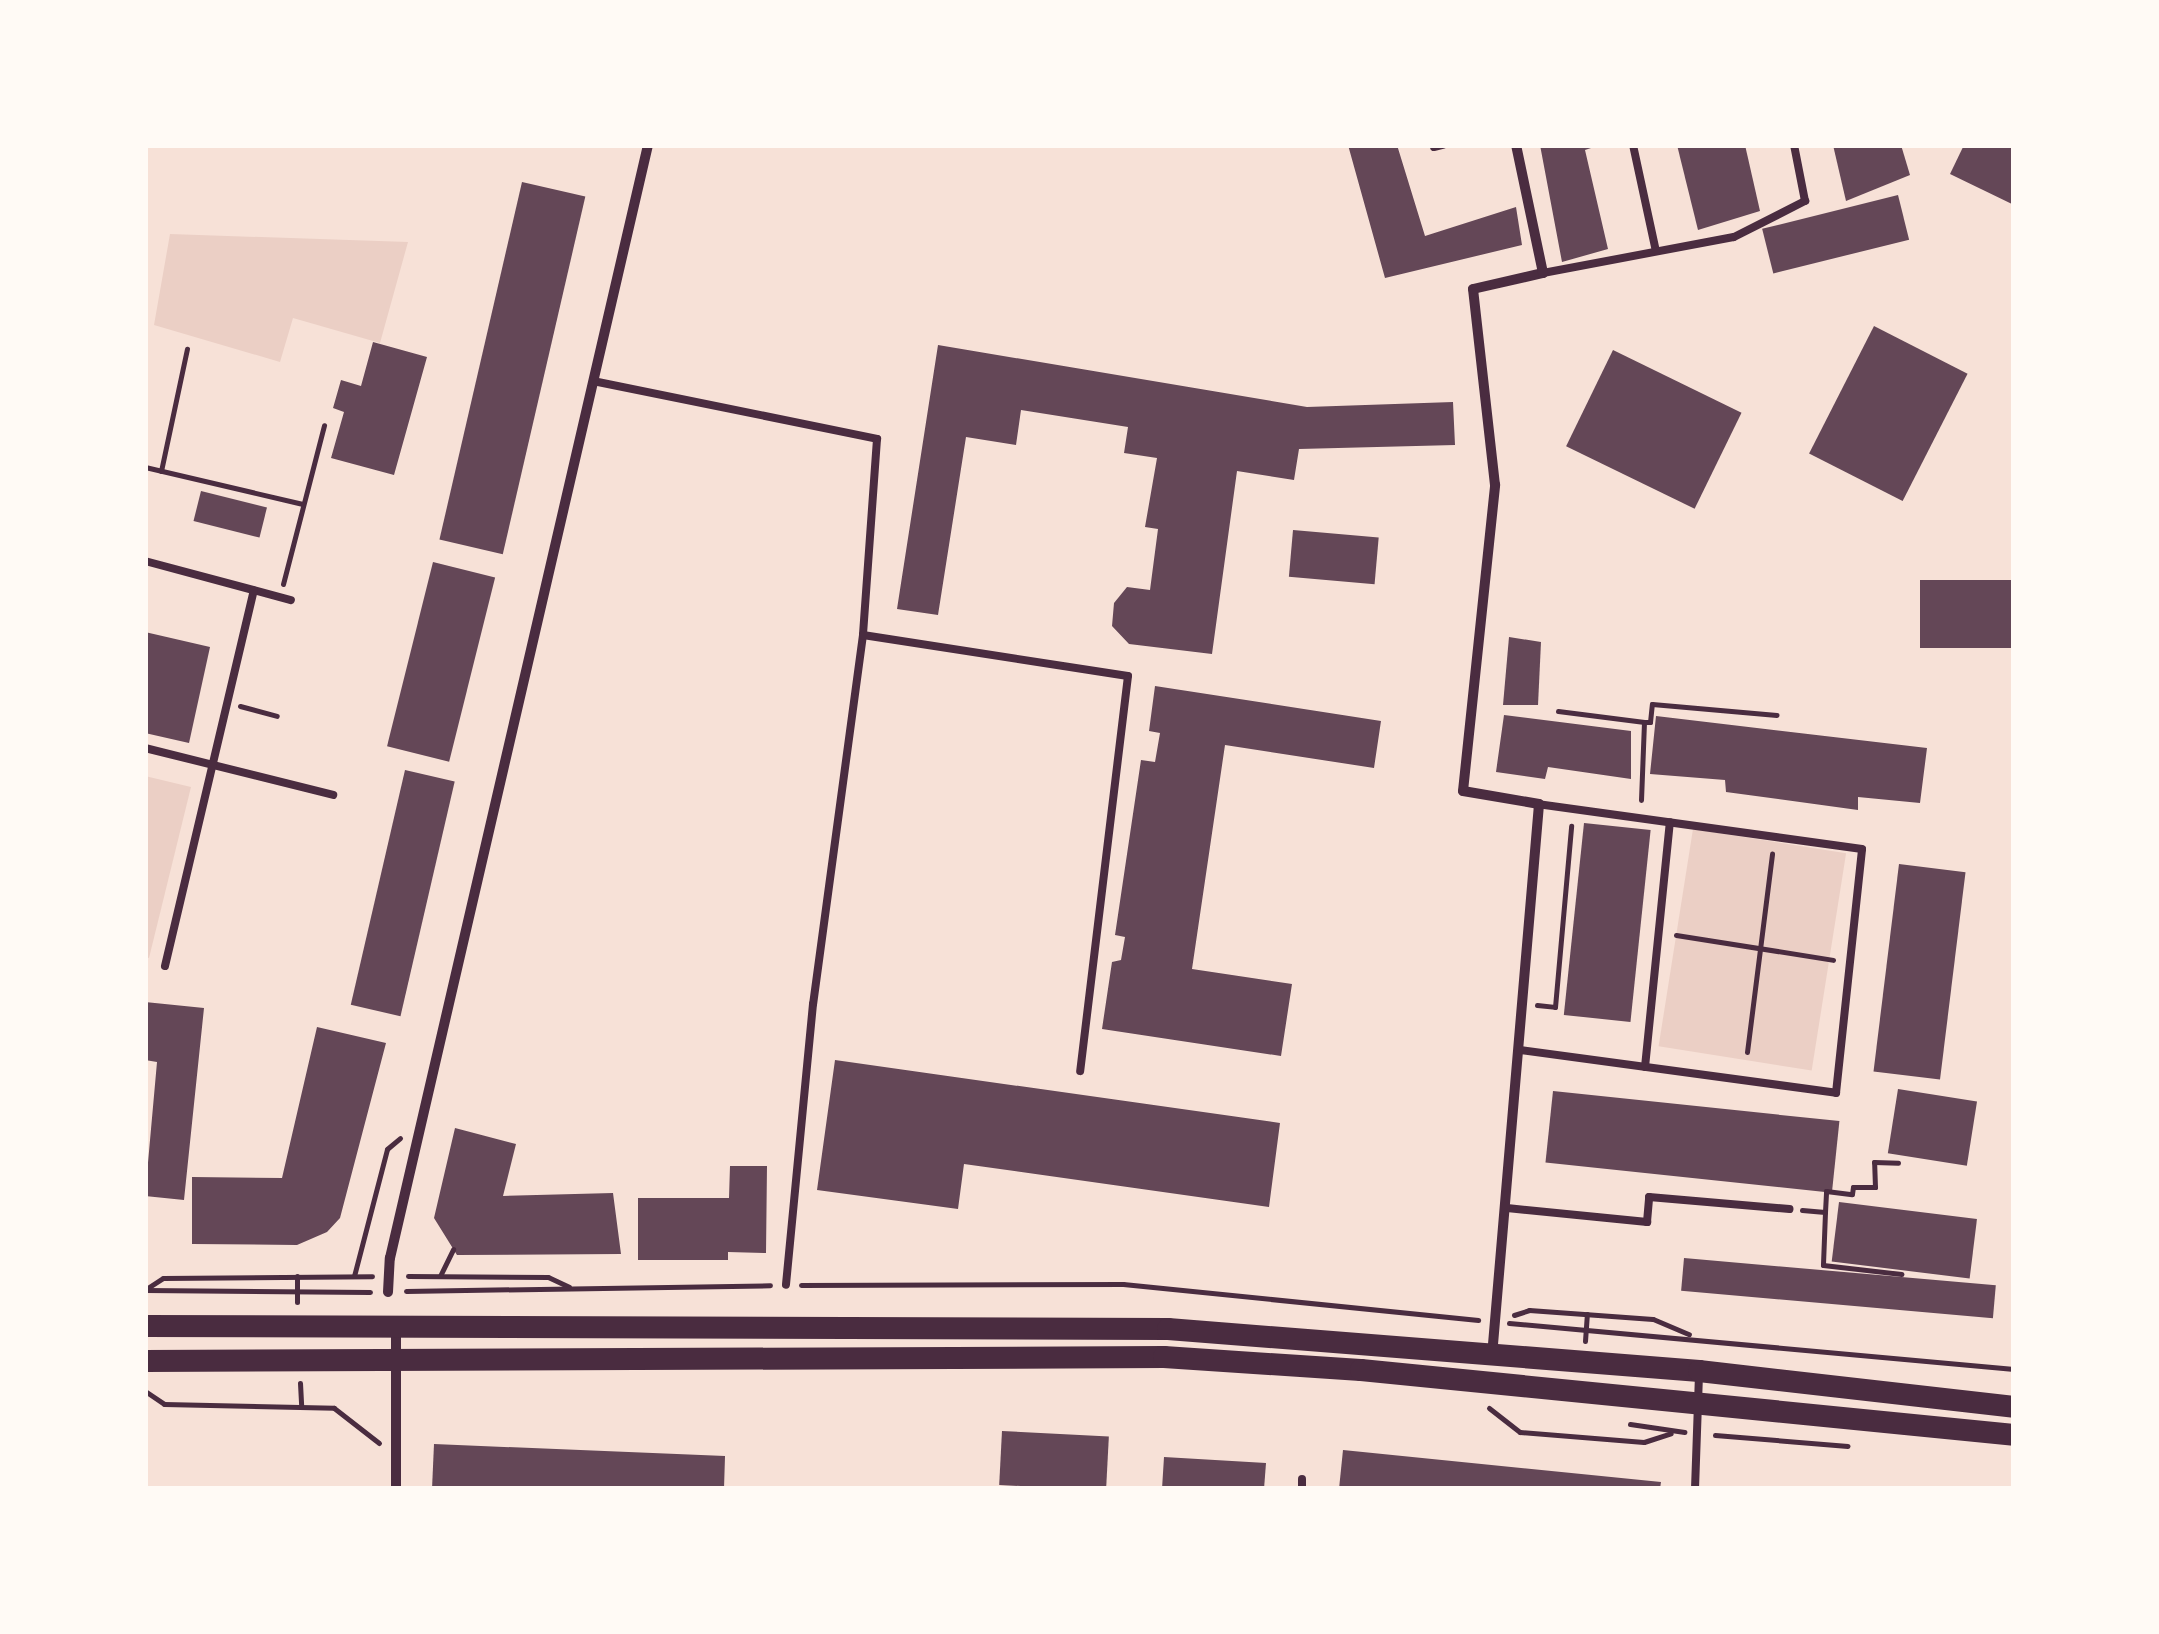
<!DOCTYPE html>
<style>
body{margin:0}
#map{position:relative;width:2159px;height:1634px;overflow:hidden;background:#f7e1d7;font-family:"Archivo Narrow",sans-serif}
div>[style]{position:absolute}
.green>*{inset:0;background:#ebcfc5;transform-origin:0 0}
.building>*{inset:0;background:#644757;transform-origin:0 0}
.path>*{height:5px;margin:-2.5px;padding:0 2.5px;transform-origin:2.5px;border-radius:2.5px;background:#4a2c40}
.service>*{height:8px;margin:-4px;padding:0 4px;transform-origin:4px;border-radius:4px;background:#4a2c40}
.minor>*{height:10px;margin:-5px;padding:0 5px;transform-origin:5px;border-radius:5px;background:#4a2c40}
.primary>*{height:22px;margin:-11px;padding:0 11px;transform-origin:11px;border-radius:11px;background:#4a2c40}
span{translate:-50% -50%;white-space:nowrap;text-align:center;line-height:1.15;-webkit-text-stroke:10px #fffaf5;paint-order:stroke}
.frame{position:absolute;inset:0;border:148px solid #fffaf5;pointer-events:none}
</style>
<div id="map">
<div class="green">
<i style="clip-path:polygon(170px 234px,408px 242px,380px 343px,293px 318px,280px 362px,154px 325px)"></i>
<i style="clip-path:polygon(145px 776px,191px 787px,149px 958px,145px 957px)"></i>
<i style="left:1693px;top:829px;width:155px;height:220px;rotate:9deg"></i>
</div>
<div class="building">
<i style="clip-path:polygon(1348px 145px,1397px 145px,1425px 236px,1516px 207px,1522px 245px,1385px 278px)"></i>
<i style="clip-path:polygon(1540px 145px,1600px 145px,1585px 150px,1608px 249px,1562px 262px)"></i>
<i style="clip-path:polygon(1677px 145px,1745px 145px,1760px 211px,1698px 230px)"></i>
<i style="clip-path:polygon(1833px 145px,1901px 145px,1910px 175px,1846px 201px)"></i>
<i style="clip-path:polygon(1964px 145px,2014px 145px,2014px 205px,1950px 174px)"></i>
<i style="left:522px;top:182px;width:65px;height:367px;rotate:13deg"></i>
<i style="left:1898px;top:195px;width:46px;height:140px;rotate:76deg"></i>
<i style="left:1874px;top:326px;width:105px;height:143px;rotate:27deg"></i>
<i style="clip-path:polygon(373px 342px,427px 357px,394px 475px,331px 458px,344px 412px,333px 408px,341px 380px,361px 386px)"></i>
<i style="clip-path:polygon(938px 345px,1307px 407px,1453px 402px,1455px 445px,1299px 449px,1294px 480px,1237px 471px,1212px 654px,1129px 644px,1112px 626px,1114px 603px,1127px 587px,1150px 590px,1158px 529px,1145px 527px,1157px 458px,1124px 453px,1128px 427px,1021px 410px,1016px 445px,966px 437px,938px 615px,897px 609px)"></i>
<i style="left:1613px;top:350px;width:143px;height:107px;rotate:26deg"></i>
<i style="left:201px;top:491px;width:68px;height:31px;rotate:14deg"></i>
<i style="left:1293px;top:530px;width:86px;height:47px;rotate:5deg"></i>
<i style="left:433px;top:562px;width:64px;height:190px;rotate:14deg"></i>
<i style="left:2014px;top:580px;width:68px;height:94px;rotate:90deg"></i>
<i style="clip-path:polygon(145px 632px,210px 647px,189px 743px,145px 733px)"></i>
<i style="clip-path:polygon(1509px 637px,1541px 642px,1538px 705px,1503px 705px)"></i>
<i style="clip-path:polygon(1155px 686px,1381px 721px,1374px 768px,1225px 745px,1192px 969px,1292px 984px,1281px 1056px,1102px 1029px,1112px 962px,1121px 960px,1125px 937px,1115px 935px,1141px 760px,1155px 762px,1160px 733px,1149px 731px)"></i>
<i style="clip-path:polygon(1504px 715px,1631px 731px,1631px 779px,1548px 767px,1545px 779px,1496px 772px)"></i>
<i style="clip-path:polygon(1656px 716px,1927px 748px,1920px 803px,1858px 797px,1858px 810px,1726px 792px,1725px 780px,1650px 774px)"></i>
<i style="left:405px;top:770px;width:51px;height:241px;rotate:13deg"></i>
<i style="left:1584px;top:823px;width:67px;height:193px;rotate:6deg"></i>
<i style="left:1899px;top:864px;width:67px;height:209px;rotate:7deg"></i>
<i style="clip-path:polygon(145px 1002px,204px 1008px,184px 1200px,145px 1196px,157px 1062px,145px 1060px)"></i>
<i style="clip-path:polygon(317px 1027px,386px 1043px,340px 1218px,327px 1232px,297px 1245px,192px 1244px,192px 1177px,282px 1178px)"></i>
<i style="clip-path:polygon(835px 1060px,1280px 1123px,1269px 1207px,964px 1164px,958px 1209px,817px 1190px)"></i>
<i style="left:1898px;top:1089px;width:80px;height:65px;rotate:9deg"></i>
<i style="left:1553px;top:1091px;width:288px;height:72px;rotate:6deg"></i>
<i style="clip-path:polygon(455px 1128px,516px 1144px,503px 1196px,613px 1193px,621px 1254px,457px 1255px,434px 1218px)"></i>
<i style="clip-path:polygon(730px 1166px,767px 1166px,766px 1253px,728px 1252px,728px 1260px,638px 1260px,638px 1198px,729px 1198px)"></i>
<i style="left:1839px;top:1202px;width:139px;height:60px;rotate:7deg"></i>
<i style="left:1684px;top:1258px;width:313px;height:33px;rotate:5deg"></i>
<i style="left:1002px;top:1431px;width:107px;height:54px;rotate:3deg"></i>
<i style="clip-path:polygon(434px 1444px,725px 1456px,724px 1489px,432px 1489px)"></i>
<i style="clip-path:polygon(1343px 1450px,1661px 1482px,1660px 1489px,1339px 1489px)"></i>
<i style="clip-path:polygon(1164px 1457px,1266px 1463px,1264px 1489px,1162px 1489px)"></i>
</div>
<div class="path">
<i style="left:145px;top:467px;width:162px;rotate:13.2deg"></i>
<i style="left:161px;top:471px;width:125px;rotate:-78deg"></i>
<i style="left:283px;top:584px;width:164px;rotate:-75.5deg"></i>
<i style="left:240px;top:706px;width:38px;rotate:15deg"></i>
<i style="left:1558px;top:711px;width:87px;rotate:7.3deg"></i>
<i style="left:1644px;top:722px;width:78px;rotate:92.2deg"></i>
<i style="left:1644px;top:722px;width:6px"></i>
<i style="left:1650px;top:722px;width:18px;rotate:-84deg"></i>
<i style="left:1652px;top:704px;width:125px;rotate:5deg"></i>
<i style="left:1676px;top:935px;width:159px;rotate:9deg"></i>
<i style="left:1537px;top:1005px;width:18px;rotate:6deg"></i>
<i style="left:1555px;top:1007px;width:182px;rotate:-84.9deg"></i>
<i style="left:1747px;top:1052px;width:200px;rotate:-82.8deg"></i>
<i style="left:1802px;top:1210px;width:23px;rotate:5deg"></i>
<i style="left:1825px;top:1212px;width:21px;rotate:-87deg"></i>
<i style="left:1826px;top:1191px;width:26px;rotate:7deg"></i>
<i style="left:1852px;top:1194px;width:7px;rotate:-82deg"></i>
<i style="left:1853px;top:1187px;width:22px"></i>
<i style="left:1875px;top:1187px;width:25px;rotate:-92deg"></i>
<i style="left:1874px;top:1162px;width:24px;rotate:2deg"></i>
<i style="left:1825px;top:1212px;width:53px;rotate:92.2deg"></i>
<i style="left:1823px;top:1265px;width:79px;rotate:6.6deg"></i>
<i style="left:297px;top:1276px;width:26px;rotate:90deg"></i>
<i style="left:354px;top:1276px;width:131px;rotate:-75.4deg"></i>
<i style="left:387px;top:1149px;width:17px;rotate:-40deg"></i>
<i style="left:408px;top:1276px;width:140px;rotate:0.4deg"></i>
<i style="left:548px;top:1277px;width:23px;rotate:25deg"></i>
<i style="left:440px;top:1276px;width:30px;rotate:-64deg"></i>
<i style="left:801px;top:1285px;width:322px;rotate:-0.2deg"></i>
<i style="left:1123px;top:1284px;width:357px;rotate:5.8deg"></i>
<i style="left:146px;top:1289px;width:20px;rotate:-33deg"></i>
<i style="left:163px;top:1278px;width:209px;rotate:-0.5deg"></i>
<i style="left:145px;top:1290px;width:225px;rotate:0.5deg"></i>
<i style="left:406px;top:1291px;width:364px;rotate:-0.9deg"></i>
<i style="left:1514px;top:1315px;width:16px;rotate:-18deg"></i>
<i style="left:1529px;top:1310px;width:124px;rotate:4.2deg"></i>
<i style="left:1653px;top:1319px;width:39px;rotate:23deg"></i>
<i style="left:1509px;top:1323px;width:507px;rotate:5.2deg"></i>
<i style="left:1585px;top:1341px;width:27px;rotate:-86deg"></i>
<i style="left:300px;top:1383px;width:22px;rotate:87deg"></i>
<i style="left:145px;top:1391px;width:23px;rotate:34deg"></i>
<i style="left:164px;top:1404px;width:170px;rotate:1.3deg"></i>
<i style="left:334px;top:1408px;width:57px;rotate:37.9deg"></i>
<i style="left:1489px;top:1408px;width:39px;rotate:38deg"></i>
<i style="left:1520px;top:1432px;width:124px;rotate:4.6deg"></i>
<i style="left:1644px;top:1442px;width:28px;rotate:-18deg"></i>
<i style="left:1630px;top:1424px;width:55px;rotate:8.4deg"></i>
<i style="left:1715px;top:1435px;width:133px;rotate:4.7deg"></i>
</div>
<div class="service">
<i style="left:1633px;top:145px;width:108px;rotate:77.8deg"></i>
<i style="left:1434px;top:147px;width:9px;rotate:-13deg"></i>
<i style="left:1543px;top:273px;width:194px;rotate:-10.7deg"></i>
<i style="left:1734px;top:237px;width:80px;rotate:-26.9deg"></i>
<i style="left:1805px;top:201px;width:57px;rotate:-101.1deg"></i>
<i style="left:593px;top:381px;width:290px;rotate:11.5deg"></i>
<i style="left:877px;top:439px;width:196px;rotate:94.1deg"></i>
<i style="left:863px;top:635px;width:372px;rotate:97.7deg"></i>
<i style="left:813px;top:1004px;width:282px;rotate:95.5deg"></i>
<i style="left:145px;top:561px;width:151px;rotate:15deg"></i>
<i style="left:863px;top:635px;width:268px;rotate:8.8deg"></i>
<i style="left:1128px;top:676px;width:398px;rotate:96.9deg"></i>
<i style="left:145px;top:748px;width:194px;rotate:14deg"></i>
<i style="left:165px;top:966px;width:386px;rotate:-76.7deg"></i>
<i style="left:1520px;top:1050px;width:319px;rotate:7.7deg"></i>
<i style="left:1836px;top:1093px;width:245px;rotate:-83.9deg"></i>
<i style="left:1862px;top:849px;width:326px;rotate:-172.1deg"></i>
<i style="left:1645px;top:1067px;width:246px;rotate:-84.2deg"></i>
<i style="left:1507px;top:1208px;width:141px;rotate:5.7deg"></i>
<i style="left:1647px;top:1222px;width:25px;rotate:-85deg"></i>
<i style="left:1649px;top:1197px;width:141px;rotate:4.9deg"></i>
<i style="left:1302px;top:1479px;width:10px;rotate:90deg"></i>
<i style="left:1695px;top:1489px;width:114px;rotate:-88deg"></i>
</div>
<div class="minor">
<i style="left:388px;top:1292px;width:34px;rotate:-87deg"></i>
<i style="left:390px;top:1258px;width:1143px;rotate:-76.95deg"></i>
<i style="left:396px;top:1327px;width:162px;rotate:90deg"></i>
<i style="left:1492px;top:1356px;width:554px;rotate:-85.13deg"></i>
<i style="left:1539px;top:804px;width:77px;rotate:-170.3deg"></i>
<i style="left:1463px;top:791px;width:308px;rotate:-84deg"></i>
<i style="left:1495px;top:485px;width:197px;rotate:-96.4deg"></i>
<i style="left:1473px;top:289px;width:72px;rotate:-12.9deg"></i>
<i style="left:1543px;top:273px;width:131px;rotate:-101.9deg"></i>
</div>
<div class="primary">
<i style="left:145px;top:1326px;width:1023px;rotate:0.17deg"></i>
<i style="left:1168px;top:1329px;width:533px;rotate:4.52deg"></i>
<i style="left:1699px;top:1371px;width:317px;rotate:6.5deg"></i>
<i style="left:145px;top:1361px;width:1019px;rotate:-0.22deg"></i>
<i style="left:1164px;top:1357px;width:197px;rotate:3.8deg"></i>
<i style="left:1361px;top:1370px;width:656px;rotate:5.68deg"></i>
</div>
<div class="frame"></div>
</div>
